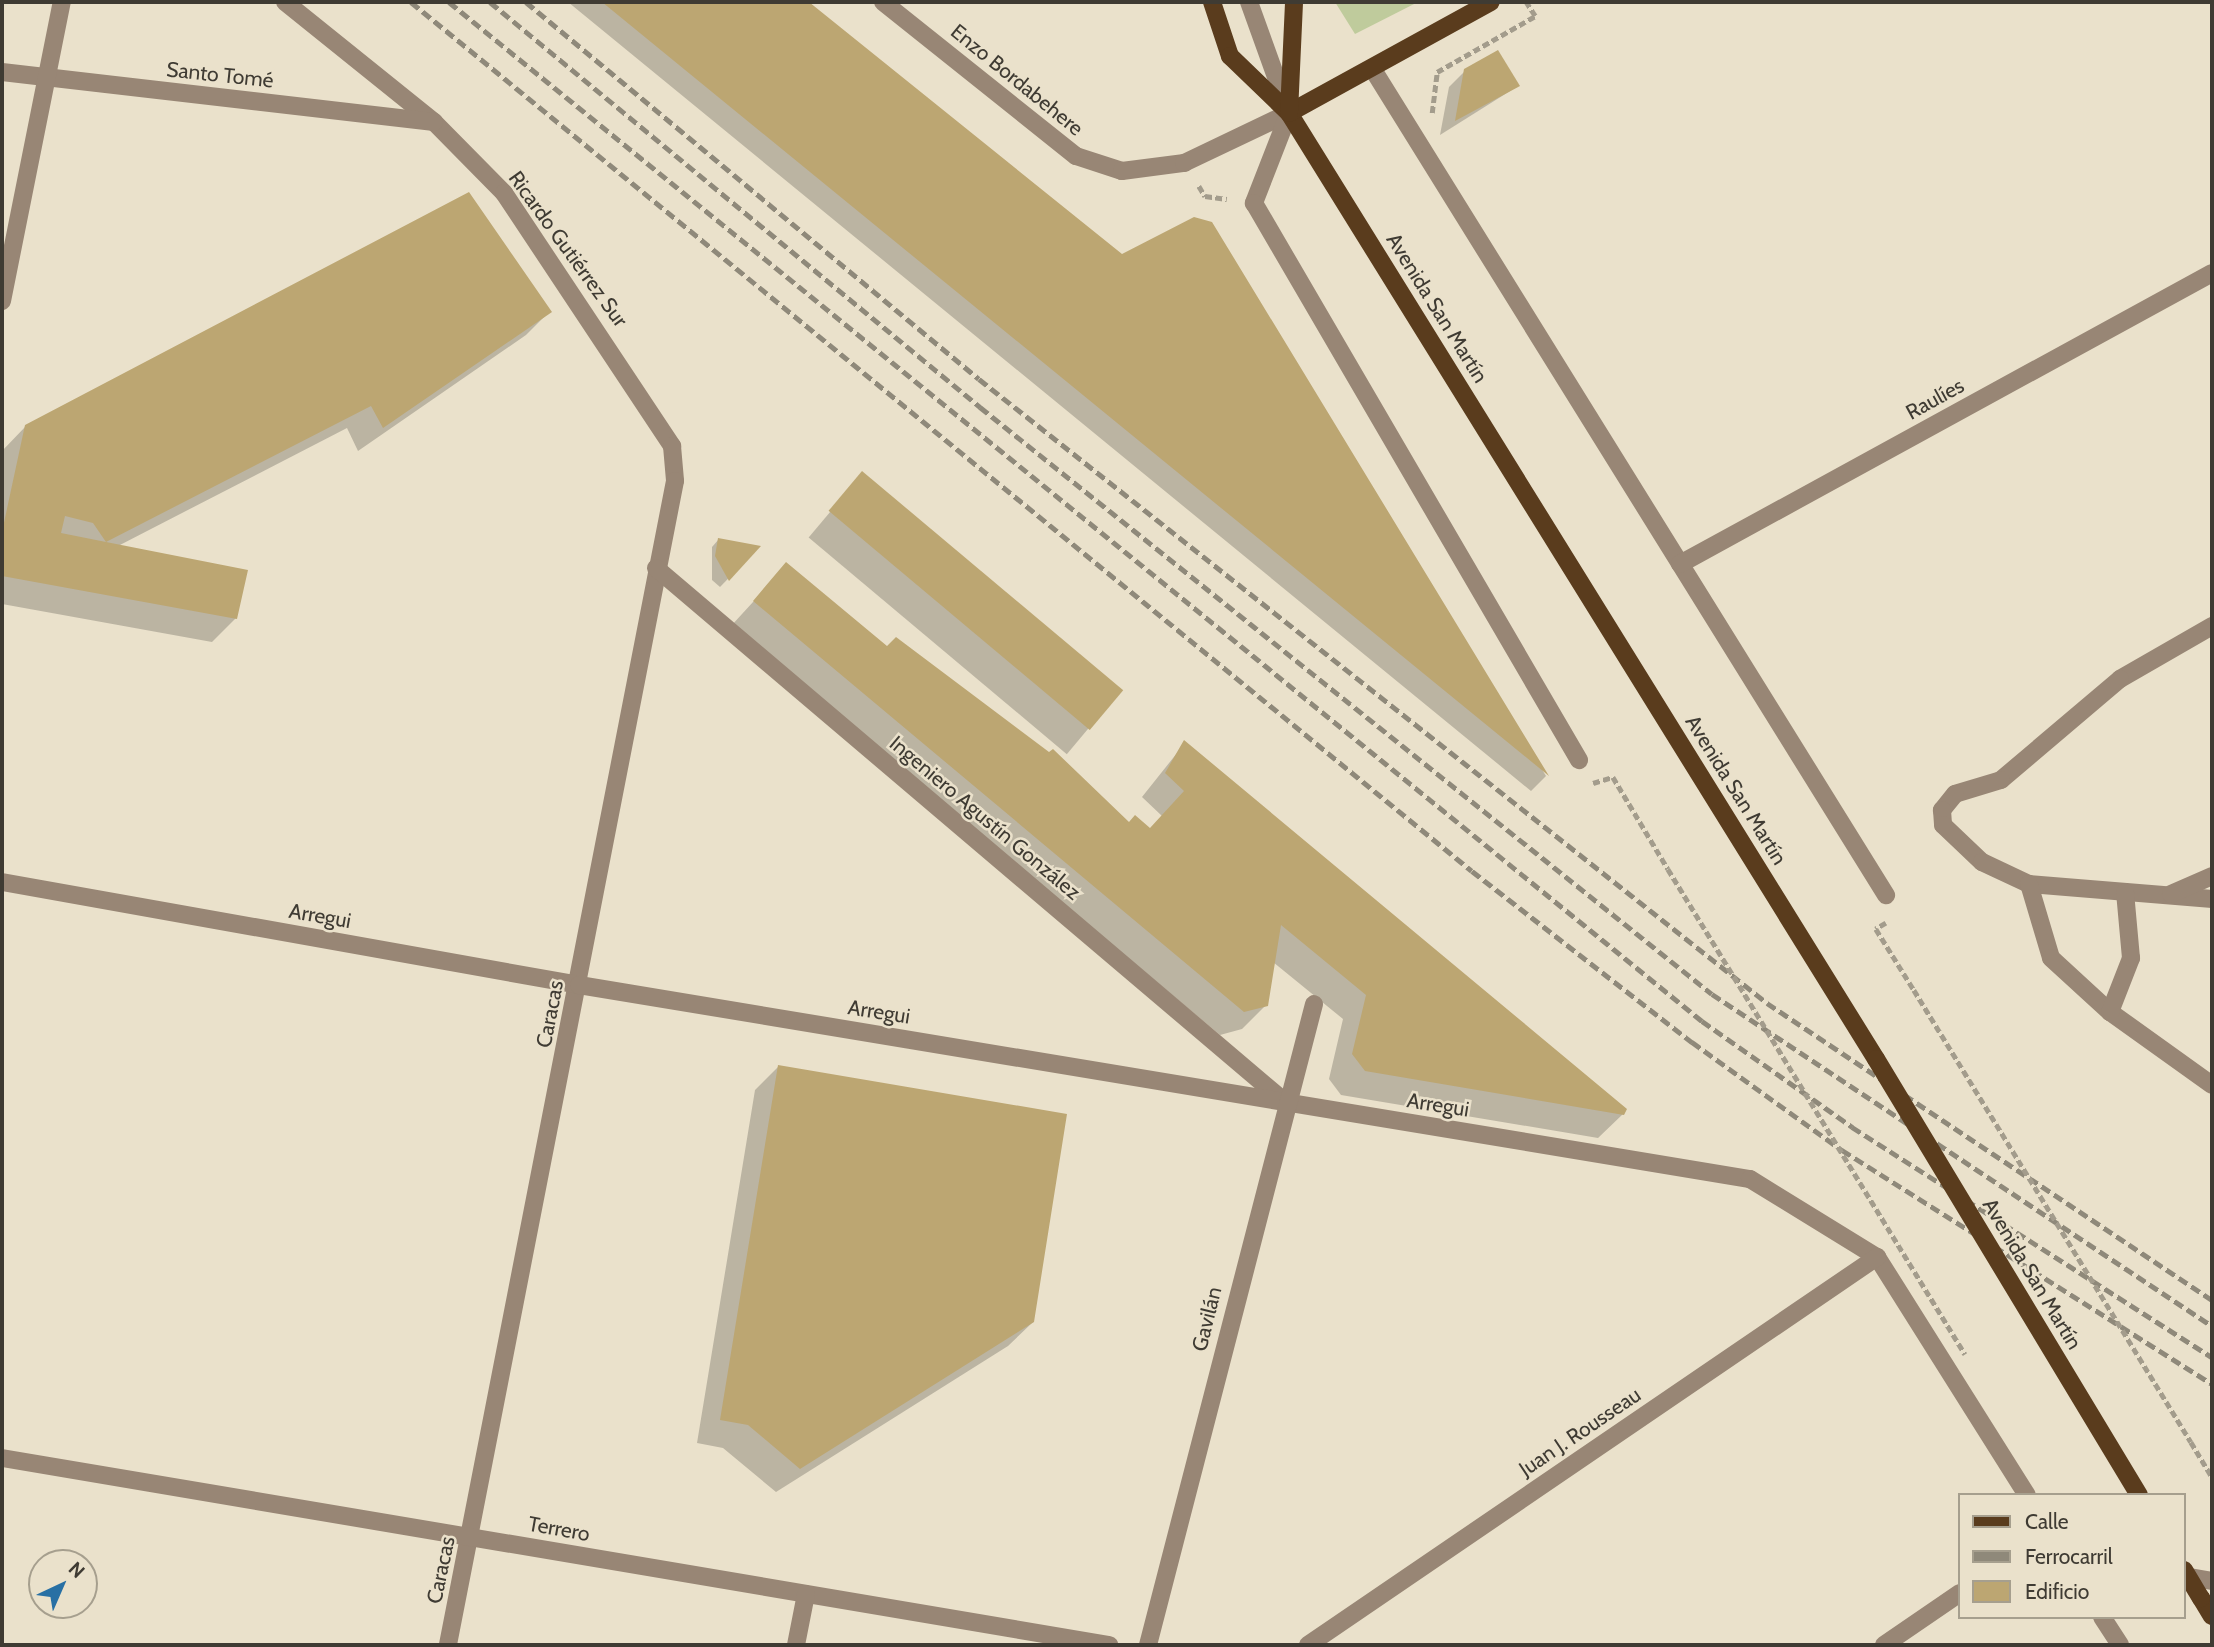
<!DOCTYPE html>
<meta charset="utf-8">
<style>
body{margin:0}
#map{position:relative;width:2214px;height:1647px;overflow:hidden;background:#eae1cb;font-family:Cabin,sans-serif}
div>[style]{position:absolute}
.green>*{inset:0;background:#bfcb9c}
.shadow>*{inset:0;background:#0003;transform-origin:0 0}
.building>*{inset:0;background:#bca672;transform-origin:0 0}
.path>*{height:4.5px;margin-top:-2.25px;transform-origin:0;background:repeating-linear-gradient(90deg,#a39c8c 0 7px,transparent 0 10.5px)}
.minor>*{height:18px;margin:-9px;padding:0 9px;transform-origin:9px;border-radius:9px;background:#988675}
.major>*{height:18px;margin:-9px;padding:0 9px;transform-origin:9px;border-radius:9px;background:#5a3c1d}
.rail>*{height:5px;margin-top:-2.5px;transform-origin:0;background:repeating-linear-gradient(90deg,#8f897a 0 10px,transparent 0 15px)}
.path-bridge>*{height:4.5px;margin-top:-2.25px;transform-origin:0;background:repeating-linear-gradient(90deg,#a39c8c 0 7px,transparent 0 10.5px)}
.major-bridge>*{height:18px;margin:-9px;padding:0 9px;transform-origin:9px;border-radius:9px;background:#5a3c1d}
span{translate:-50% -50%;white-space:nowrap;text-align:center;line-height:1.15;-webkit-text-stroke:5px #eae1cb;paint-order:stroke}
.street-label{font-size:21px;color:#3f3b33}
.frame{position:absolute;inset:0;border:4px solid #3f3b33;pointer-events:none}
.legend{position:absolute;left:1958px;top:1493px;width:228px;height:126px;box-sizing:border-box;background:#eae1cb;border:2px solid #a69f8e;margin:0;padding:9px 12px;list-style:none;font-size:21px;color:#3f3b33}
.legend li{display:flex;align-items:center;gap:14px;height:35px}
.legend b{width:35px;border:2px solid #a69f8e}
.north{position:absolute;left:28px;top:1549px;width:70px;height:70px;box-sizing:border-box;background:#eae1cb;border:2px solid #a69f8e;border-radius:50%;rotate:44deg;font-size:19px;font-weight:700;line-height:28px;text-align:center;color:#3f3b33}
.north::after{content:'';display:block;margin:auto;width:24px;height:32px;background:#2870a4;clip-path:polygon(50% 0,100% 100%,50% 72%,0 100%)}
</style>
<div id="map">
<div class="green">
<i style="clip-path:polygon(1335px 2px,1418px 2px,1355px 34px)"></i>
</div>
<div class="shadow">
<i style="clip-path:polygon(568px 2px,806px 2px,1122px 256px,1210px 224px,1546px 776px,1531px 791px)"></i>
<i style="clip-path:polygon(1465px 71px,1518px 86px,1440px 135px,1449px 87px)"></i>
<i style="clip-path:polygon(550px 311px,526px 335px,358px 451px,347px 428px,118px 546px,236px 618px,212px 642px,2px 604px,2px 451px,26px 426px)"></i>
<i style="left:862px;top:474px;width:337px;height:83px;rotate:40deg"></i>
<i style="clip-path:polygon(719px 539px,758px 548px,720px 587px,712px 580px,712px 547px)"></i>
<i style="clip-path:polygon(787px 565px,887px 648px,1129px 824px,1149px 830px,1162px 816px,1142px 797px,1185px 743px,1623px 1114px,1598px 1138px,1341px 1095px,1329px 1079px,1343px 1019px,1273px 962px,1266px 1005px,1242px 1029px,1220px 1035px,731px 626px)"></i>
<i style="clip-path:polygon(779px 1066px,1033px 1322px,1008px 1346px,776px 1492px,723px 1448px,697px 1443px,755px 1090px)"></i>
</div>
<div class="building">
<i style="clip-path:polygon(602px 2px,809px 2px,1122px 254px,1194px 217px,1212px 222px,1549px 776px)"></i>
<i style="clip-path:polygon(1498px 50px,1520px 86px,1455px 121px,1464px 69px)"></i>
<i style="clip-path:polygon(469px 192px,552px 312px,383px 428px,371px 406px,106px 542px,93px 523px,65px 516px,61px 533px,106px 542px,248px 570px,237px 619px,2px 576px,2px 532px,25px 425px)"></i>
<i style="left:862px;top:471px;width:341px;height:52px;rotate:40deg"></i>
<i style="clip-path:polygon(718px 538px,761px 546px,729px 581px,715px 556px)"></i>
<i style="clip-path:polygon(786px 562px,887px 646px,896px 637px,1049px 752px,1053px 749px,1129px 822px,1135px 815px,1150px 828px,1184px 791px,1165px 773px,1184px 740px,1627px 1109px,1624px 1115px,1365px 1071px,1352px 1054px,1366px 995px,1281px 925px,1268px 1006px,1244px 1012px,753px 601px)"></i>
<i style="clip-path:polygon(778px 1065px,1067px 1114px,1034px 1322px,800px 1469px,748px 1425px,720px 1420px)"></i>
</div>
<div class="path">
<i style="left:1432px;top:113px;width:41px;rotate:-83deg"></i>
<i style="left:1437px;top:72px;width:113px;rotate:-29.7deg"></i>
<i style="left:1535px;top:16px;width:17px;rotate:-123deg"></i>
<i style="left:1199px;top:186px;width:12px;rotate:59deg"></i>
<i style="left:1205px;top:196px;width:22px;rotate:8deg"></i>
<i style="left:1593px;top:783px;width:21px;rotate:-17deg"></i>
<i style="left:1613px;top:777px;width:107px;rotate:59.1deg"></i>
<i style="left:1886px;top:923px;width:12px;rotate:149deg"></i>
<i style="left:1876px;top:929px;width:72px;rotate:58.1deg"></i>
<i style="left:2191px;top:1442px;width:41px;rotate:59deg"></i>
</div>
<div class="minor">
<i style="left:285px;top:2px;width:191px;rotate:38.8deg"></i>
<i style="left:434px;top:122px;width:100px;rotate:45.4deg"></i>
<i style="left:504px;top:193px;width:304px;rotate:56.4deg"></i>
<i style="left:672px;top:446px;width:35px;rotate:85deg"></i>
<i style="left:675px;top:481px;width:1186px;rotate:101.04deg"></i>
<i style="left:883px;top:2px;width:247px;rotate:38.6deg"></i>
<i style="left:1076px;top:156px;width:48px;rotate:18.1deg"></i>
<i style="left:1122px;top:171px;width:63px;rotate:-7.4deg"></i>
<i style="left:1184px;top:163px;width:116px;rotate:-25.5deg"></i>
<i style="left:1249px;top:2px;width:118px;rotate:70.2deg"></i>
<i style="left:1372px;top:68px;width:974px;rotate:58.14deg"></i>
<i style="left:2px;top:72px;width:435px;rotate:6.6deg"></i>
<i style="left:1289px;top:113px;width:97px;rotate:111.3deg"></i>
<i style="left:1254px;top:203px;width:645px;rotate:59.74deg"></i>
<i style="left:2px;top:301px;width:305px;rotate:-78.7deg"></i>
<i style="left:1680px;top:564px;width:606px;rotate:-28.68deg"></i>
<i style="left:656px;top:568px;width:825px;rotate:40.33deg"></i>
<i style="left:2212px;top:626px;width:106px;rotate:150.1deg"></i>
<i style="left:2120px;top:679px;width:156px;rotate:139.7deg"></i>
<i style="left:2001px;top:780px;width:48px;rotate:163.1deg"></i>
<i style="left:1955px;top:794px;width:21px;rotate:129deg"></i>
<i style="left:1942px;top:810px;width:15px;rotate:86deg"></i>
<i style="left:1943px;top:825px;width:54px;rotate:43.5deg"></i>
<i style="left:1982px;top:862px;width:52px;rotate:25.1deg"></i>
<i style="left:2029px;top:884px;width:184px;rotate:4.7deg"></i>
<i style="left:2px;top:882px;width:586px;rotate:10.12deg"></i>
<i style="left:579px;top:985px;width:1187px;rotate:9.41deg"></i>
<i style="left:1750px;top:1179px;width:149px;rotate:31.6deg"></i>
<i style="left:1877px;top:1257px;width:281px;rotate:57.8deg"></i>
<i style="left:2029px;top:884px;width:77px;rotate:73.4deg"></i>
<i style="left:2051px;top:958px;width:80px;rotate:42.5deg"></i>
<i style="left:2110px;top:1012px;width:125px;rotate:35.6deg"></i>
<i style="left:2171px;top:894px;width:45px;rotate:-23.7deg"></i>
<i style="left:2110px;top:1012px;width:58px;rotate:-68.7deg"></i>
<i style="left:2131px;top:958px;width:66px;rotate:-95.2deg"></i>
<i style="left:2px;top:1458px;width:1123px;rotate:9.59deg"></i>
<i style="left:2184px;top:1576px;width:28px;rotate:10deg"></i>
<i style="left:2102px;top:1617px;width:33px;rotate:57deg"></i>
<i style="left:796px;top:1645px;width:52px;rotate:-78.9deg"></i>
<i style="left:1148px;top:1645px;width:662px;rotate:-75.48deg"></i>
<i style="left:1308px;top:1645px;width:689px;rotate:-34.29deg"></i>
<i style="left:1884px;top:1645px;width:92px;rotate:-34.4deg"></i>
</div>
<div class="major">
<i style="left:1212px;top:2px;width:57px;rotate:71.6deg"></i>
<i style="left:1230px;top:56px;width:82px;rotate:44deg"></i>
<i style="left:1289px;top:113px;width:1113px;rotate:58.18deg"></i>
<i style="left:1289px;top:113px;width:230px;rotate:-28.8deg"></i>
<i style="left:1289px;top:113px;width:111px;rotate:-87.4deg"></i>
<i style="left:2201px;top:1598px;width:21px;rotate:59deg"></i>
</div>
<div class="rail">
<i style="left:411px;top:2px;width:1371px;rotate:39.32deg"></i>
<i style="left:1472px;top:871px;width:279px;rotate:37.9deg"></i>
<i style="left:1692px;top:1042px;width:185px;rotate:35.8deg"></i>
<i style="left:1842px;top:1150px;width:438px;rotate:32.3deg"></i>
<i style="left:449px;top:2px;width:1615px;rotate:39.12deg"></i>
<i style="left:1702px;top:1021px;width:184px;rotate:35.2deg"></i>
<i style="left:1852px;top:1127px;width:427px;rotate:32.6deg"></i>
<i style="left:490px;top:2px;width:636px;rotate:39.57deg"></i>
<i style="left:980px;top:407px;width:938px;rotate:38.73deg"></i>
<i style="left:1712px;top:994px;width:600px;rotate:33.58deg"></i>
<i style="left:526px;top:2px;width:589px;rotate:39.77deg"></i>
<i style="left:979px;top:379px;width:1005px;rotate:38.37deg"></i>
<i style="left:1767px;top:1003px;width:535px;rotate:33.72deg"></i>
</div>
<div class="path-bridge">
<i style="left:1668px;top:869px;width:569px;rotate:58.52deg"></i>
<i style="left:1914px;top:990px;width:530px;rotate:58.5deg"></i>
</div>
<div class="major-bridge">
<i style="left:1876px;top:1059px;width:509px;rotate:58.9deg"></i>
<i style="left:2184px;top:1570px;width:33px;rotate:59deg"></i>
</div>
<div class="street-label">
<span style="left:220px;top:75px;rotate:6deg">Santo Tomé</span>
<span style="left:1017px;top:80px;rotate:39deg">Enzo Bordabehere</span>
<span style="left:568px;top:249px;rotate:54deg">Ricardo Gutiérrez Sur</span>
<span style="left:1437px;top:308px;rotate:58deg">Avenida San Martín</span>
<span style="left:1935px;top:399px;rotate:-29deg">Raulíes</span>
<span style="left:1736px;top:790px;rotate:58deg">Avenida San Martín</span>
<span style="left:985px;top:818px;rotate:40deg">Ingeniero Agustín González</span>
<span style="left:320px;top:916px;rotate:10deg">Arregui</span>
<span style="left:879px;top:1012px;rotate:9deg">Arregui</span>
<span style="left:550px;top:1014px;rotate:-79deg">Caracas</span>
<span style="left:1438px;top:1105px;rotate:9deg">Arregui</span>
<span style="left:2032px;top:1274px;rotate:59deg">Avenida San Martín</span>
<span style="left:1207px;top:1319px;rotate:-76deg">Gavilán</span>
<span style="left:1580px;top:1432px;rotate:-34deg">Juan J. Rousseau</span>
<span style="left:559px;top:1529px;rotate:10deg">Terrero</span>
<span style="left:441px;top:1570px;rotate:-78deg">Caracas</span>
</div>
<div class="frame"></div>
<ul class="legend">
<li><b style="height:9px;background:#5a3c1d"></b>Calle</li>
<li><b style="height:9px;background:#8f897a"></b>Ferrocarril</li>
<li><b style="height:19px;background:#bca672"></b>Edificio</li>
</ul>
<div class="north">N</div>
</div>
